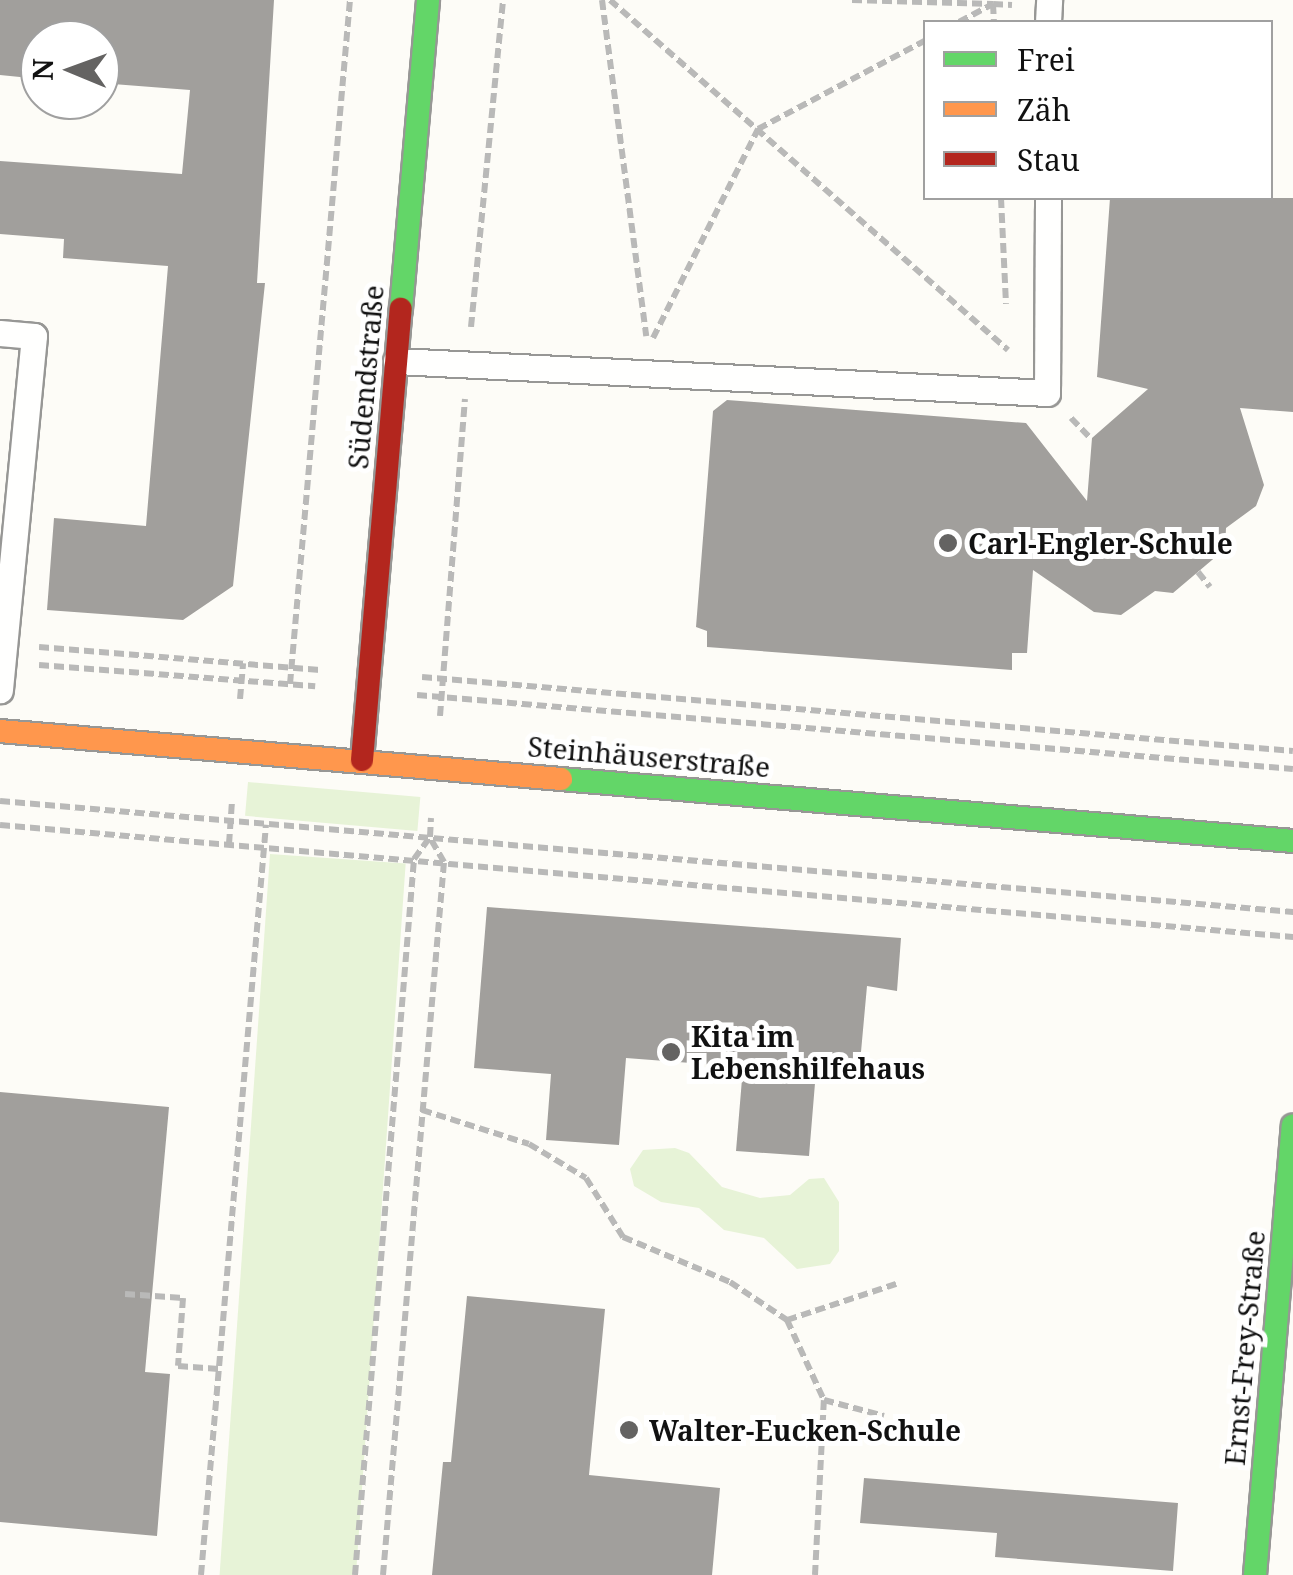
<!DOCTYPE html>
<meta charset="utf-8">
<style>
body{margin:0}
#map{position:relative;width:1293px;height:1575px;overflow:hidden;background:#fdfcf7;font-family:"Noto Serif",serif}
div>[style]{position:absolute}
.green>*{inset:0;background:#e7f3d7;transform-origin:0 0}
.building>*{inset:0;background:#a19f9c}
.path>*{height:6px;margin-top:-3px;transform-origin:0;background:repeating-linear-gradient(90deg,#b9b9b8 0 10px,transparent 0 15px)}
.roads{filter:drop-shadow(2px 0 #979795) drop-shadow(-2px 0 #979795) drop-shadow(0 2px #979795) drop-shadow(0 -2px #979795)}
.lane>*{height:25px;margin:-12.5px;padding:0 12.5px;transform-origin:12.5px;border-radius:12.5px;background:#fffffe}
.fast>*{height:22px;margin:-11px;padding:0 11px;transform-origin:11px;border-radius:11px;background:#63d668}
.slow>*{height:22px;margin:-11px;padding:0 11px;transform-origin:11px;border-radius:11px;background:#ff974d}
.jam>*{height:22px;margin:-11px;padding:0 11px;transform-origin:11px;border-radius:11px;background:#b3261e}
.dots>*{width:28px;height:28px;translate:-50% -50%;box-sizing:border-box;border:5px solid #fff;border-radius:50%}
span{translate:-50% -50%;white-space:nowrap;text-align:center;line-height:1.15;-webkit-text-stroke:10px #fff;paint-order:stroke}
.street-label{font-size:28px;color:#111}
.poi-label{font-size:28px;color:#111;font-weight:700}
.left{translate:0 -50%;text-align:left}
.legend{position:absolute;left:923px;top:20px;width:350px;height:180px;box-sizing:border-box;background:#fff;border:2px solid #a0a0a0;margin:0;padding:12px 18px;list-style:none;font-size:30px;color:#111}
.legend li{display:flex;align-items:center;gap:20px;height:50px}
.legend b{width:50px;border:2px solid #a0a0a0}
.north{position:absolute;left:20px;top:20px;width:100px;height:100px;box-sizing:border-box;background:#fff;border:2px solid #a0a0a0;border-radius:50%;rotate:271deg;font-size:28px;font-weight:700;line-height:40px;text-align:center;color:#111}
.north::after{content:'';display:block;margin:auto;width:35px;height:45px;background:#646362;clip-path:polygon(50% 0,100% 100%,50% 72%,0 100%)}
</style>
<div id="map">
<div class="green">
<i style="left:248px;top:782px;width:173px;height:34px;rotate:5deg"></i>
<i style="left:270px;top:854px;width:136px;height:723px;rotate:4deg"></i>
<i style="clip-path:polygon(675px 1148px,689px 1153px,722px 1187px,760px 1198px,790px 1195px,809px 1179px,824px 1178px,839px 1202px,839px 1251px,830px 1264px,797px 1269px,764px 1238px,724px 1230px,699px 1208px,661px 1202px,634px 1186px,630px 1169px,643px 1150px)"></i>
</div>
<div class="building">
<i style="clip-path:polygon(0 0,274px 0,257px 283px,265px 283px,233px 586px,183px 620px,47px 610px,54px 518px,146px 526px,168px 266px,63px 258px,64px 239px,0 234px,0 161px,182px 174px,190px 90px,100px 83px,100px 40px,40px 40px,40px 79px,0 75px)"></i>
<i style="clip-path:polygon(1110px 198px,1293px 198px,1293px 412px,1240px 408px,1264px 485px,1256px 506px,1226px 528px,1225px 549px,1173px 593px,1155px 591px,1121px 615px,1094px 612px,1033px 570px,1027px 653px,1012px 653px,1012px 670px,707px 647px,707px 631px,696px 627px,713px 411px,727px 400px,1026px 423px,1087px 501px,1092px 438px,1148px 389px,1097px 377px)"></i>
<i style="clip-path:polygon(487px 907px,901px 938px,897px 991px,867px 986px,859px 1074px,816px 1071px,809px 1156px,736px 1151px,743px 1067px,626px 1058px,619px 1145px,546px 1140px,551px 1074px,474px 1068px)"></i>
<i style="clip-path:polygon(0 1092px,169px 1107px,145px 1372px,170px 1374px,157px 1536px,0 1522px)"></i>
<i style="clip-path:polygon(467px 1296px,605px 1309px,589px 1475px,720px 1488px,712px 1575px,432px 1575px,443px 1462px,451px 1462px)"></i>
<i style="clip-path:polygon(864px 1478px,1178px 1503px,1173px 1571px,995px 1557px,997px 1533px,860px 1523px)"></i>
</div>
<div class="path">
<i style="left:602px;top:0;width:339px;rotate:82.5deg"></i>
<i style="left:610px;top:0;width:530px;rotate:41.33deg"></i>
<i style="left:852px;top:0;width:141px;rotate:1.6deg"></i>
<i style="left:993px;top:4px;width:18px;rotate:87deg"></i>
<i style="left:959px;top:22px;width:38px;rotate:-28deg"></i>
<i style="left:993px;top:4px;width:19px;rotate:3deg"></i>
<i style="left:1001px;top:198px;width:106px;rotate:87.3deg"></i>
<i style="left:471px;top:327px;width:329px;rotate:-84.4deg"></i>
<i style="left:653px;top:338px;width:234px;rotate:-63.3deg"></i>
<i style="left:758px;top:129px;width:190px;rotate:-27.9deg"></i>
<i style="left:1071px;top:418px;width:29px;rotate:46deg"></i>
<i style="left:1198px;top:572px;width:19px;rotate:51deg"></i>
<i style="left:39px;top:647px;width:282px;rotate:4.7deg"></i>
<i style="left:39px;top:665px;width:277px;rotate:4.4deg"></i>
<i style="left:422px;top:677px;width:874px;rotate:4.86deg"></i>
<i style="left:290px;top:684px;width:687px;rotate:-84.99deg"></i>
<i style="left:417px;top:695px;width:879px;rotate:4.83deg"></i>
<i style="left:240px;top:699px;width:36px;rotate:-85deg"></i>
<i style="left:440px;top:716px;width:318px;rotate:-85.5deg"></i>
<i style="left:0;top:801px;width:1298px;rotate:4.91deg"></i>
<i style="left:0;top:825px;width:1298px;rotate:4.95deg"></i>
<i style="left:229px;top:844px;width:43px;rotate:-86deg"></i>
<i style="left:422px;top:1110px;width:112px;rotate:17.6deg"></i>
<i style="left:529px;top:1144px;width:66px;rotate:30.8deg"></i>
<i style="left:586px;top:1178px;width:70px;rotate:57.9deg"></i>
<i style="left:623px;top:1237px;width:116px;rotate:22.8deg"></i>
<i style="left:730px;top:1282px;width:69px;rotate:33.7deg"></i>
<i style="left:787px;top:1320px;width:88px;rotate:65.2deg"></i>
<i style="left:824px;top:1400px;width:62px;rotate:14.9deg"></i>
<i style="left:125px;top:1294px;width:58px;rotate:3.9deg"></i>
<i style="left:183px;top:1298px;width:68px;rotate:94.2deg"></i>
<i style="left:178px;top:1366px;width:41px;rotate:4.2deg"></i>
<i style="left:787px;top:1320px;width:115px;rotate:-18.3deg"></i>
<i style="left:201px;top:1575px;width:753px;rotate:-85.05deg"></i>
<i style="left:355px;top:1575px;width:718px;rotate:-85.29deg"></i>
<i style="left:414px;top:859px;width:27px;rotate:-54deg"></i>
<i style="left:430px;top:837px;width:19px;rotate:-87deg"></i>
<i style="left:383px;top:1575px;width:716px;rotate:-85.11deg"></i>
<i style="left:444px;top:862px;width:28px;rotate:-120deg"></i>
<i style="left:815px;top:1575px;width:175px;rotate:-87.1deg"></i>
</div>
<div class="roads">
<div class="lane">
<i style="left:1048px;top:22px;width:22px;rotate:-87deg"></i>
<i style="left:0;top:333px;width:34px;rotate:5deg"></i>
<i style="left:34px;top:336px;width:356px;rotate:95.5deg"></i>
<i style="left:396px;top:361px;width:652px;rotate:2.81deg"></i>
<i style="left:1047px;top:393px;width:195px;rotate:-89.7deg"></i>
</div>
<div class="fast">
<i style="left:401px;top:309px;width:310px;rotate:-85deg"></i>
<i style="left:561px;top:779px;width:735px;rotate:4.84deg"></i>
<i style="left:1255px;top:1575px;width:451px;rotate:-85.2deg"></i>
</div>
<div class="slow">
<i style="left:0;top:731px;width:563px;rotate:4.89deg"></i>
</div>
<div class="jam">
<i style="left:362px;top:760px;width:453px;rotate:-85.1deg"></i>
</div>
</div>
<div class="dots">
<i style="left:948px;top:543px;background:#646362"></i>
<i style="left:671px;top:1052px;background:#646362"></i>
<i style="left:629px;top:1430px;background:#646362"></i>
</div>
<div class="street-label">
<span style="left:365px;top:377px;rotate:-85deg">Südendstraße</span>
<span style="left:649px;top:756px;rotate:5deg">Steinhäuserstraße</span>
<span style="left:1244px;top:1348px;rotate:-85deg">Ernst-Frey-Straße</span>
</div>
<div class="poi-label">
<span class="left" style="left:968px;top:543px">Carl-Engler-Schule</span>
<span class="left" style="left:691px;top:1052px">Kita im<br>Lebenshilfehaus</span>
<span class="left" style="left:649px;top:1430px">Walter-Eucken-Schule</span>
</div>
<ul class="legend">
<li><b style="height:12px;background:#63d668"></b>Frei</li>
<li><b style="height:12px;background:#ff974d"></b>Zäh</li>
<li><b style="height:12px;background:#b3261e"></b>Stau</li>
</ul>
<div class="north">N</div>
</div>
